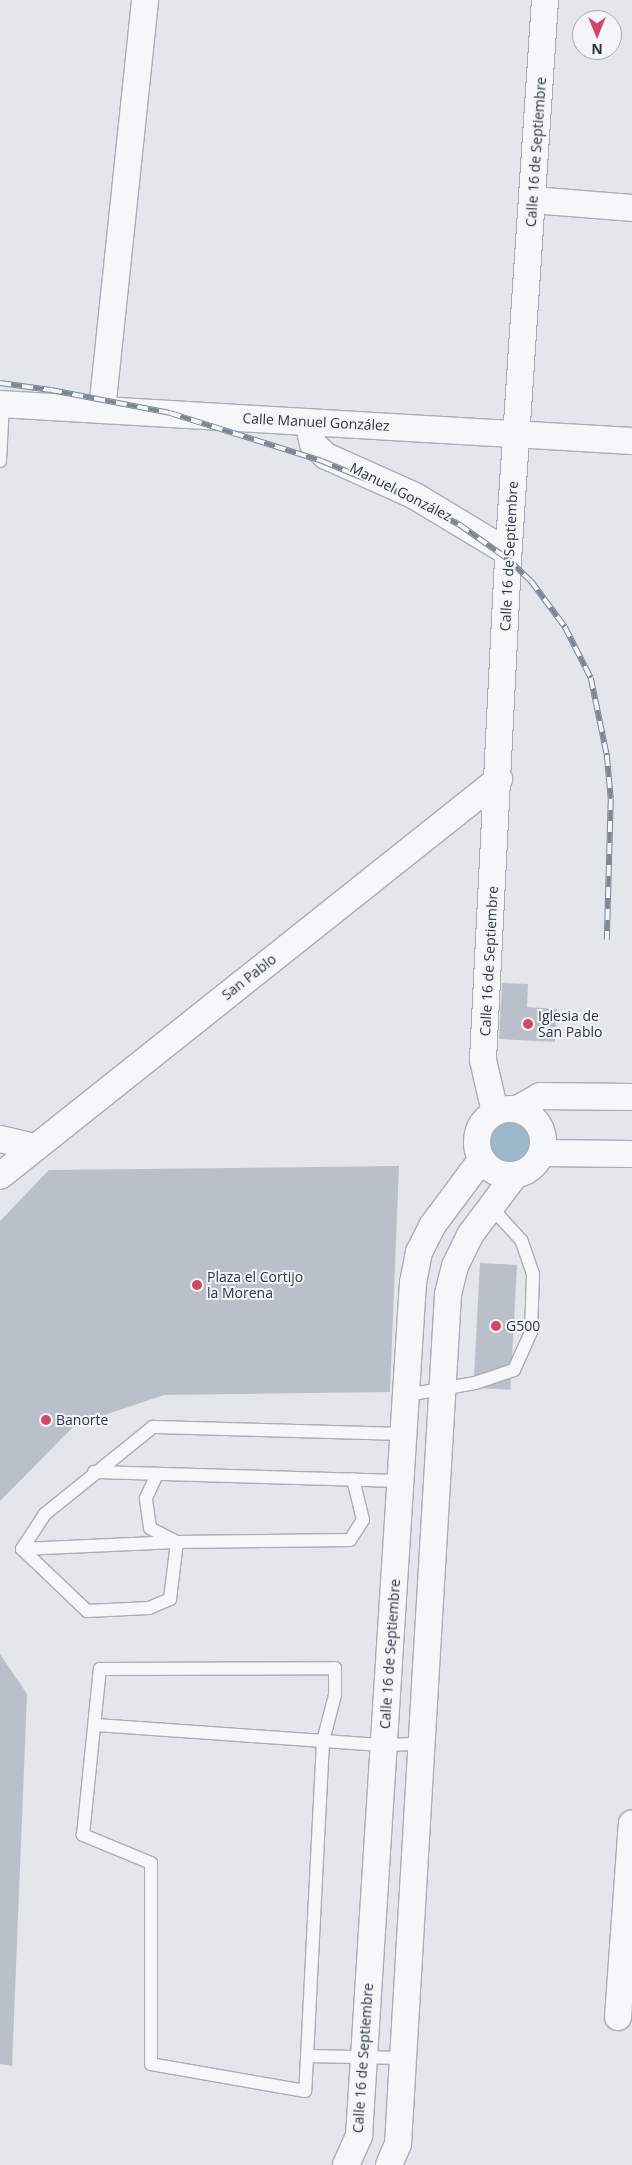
<!DOCTYPE html>
<meta charset="utf-8">
<style>
body{margin:0}
#map{position:relative;width:632px;height:2165px;overflow:hidden;background:#e3e7eb;font-family:"Open Sans",sans-serif}
div>[style]{position:absolute}
.water>*{inset:0;background:#9db7cb}
.round{border-radius:50%}
.building>*{inset:0;background:#bac0c9;transform-origin:0 0}
.roads{filter:drop-shadow(1px 0 #a8aeb6) drop-shadow(-1px 0 #a8aeb6) drop-shadow(0 1px #a8aeb6) drop-shadow(0 -1px #a8aeb6)}
.service>*{height:12px;margin:-6px;padding:0 6px;transform-origin:6px;border-radius:6px;background:#f6f7f9}
.minor>*{height:26px;margin:-13px;padding:0 13px;transform-origin:13px;border-radius:13px;background:#f6f7f9}
.minor>.ring{margin:-13px;padding:0;box-sizing:content-box;background:none;border:26px solid #f6f7f9;border-radius:50%}
.rail>*{height:5.5px;margin-top:-2.75px;transform-origin:0;background:repeating-linear-gradient(90deg,#f3f5f8 0 11px,#7c8795 0 22px);box-sizing:border-box;border-block:1px solid #7c8795}
.dots>*{width:14px;height:14px;translate:-50% -50%;box-sizing:border-box;border:2px solid #f3f5f8;border-radius:50%}
span{translate:-50% -50%;white-space:nowrap;text-align:center;line-height:1.15;-webkit-text-stroke:4px #f3f5f8;paint-order:stroke}
.street-label{font-size:14px;color:#2a3544}
.poi-label{font-size:14px;color:#2a3544}
.left{translate:0 -50%;text-align:left}
.north{position:absolute;left:572px;top:10px;width:50px;height:50px;box-sizing:border-box;background:#f3f5f8;border:1px solid #a3a8b0;border-radius:50%;rotate:180deg;font-size:14px;font-weight:700;line-height:20px;text-align:center;color:#2a3544}
.north::after{content:'';display:block;margin:auto;width:18px;height:22px;background:#d14765;clip-path:polygon(50% 0,100% 100%,50% 72%,0 100%)}
</style>
<div id="map">
<div class="water">
<i class="round" style="left:477px;top:1109px;width:66px;height:66px"></i>
</div>
<div class="building">
<i style="clip-path:polygon(502px 983px,528px 984px,527px 1007px,557px 1009px,555px 1042px,499px 1039px)"></i>
<i style="clip-path:polygon(399px 1166px,390px 1392px,164px 1395px,75px 1425px,0 1501px,0 1221px,49px 1170px)"></i>
<i style="left:480px;top:1263px;width:37px;height:125px;rotate:3deg"></i>
<i style="clip-path:polygon(0 1654px,27px 1694px,12px 2066px,0 2064px)"></i>
</div>
<div class="roads">
<div class="service">
<i style="left:0;top:461px;width:57px;rotate:-87deg"></i>
<i style="left:407px;top:1395px;width:69px;rotate:-10deg"></i>
<i style="left:475px;top:1383px;width:41px;rotate:-18.4deg"></i>
<i style="left:514px;top:1370px;width:42px;rotate:-65.9deg"></i>
<i style="left:531px;top:1332px;width:58px;rotate:-88deg"></i>
<i style="left:533px;top:1274px;width:36px;rotate:-109deg"></i>
<i style="left:521px;top:1240px;width:46px;rotate:-132.4deg"></i>
<i style="left:94px;top:1472px;width:307px;rotate:1.7deg"></i>
<i style="left:22px;top:1549px;width:42px;rotate:-56.7deg"></i>
<i style="left:45px;top:1514px;width:139px;rotate:-38.9deg"></i>
<i style="left:153px;top:1427px;width:252px;rotate:1.6deg"></i>
<i style="left:22px;top:1549px;width:155px;rotate:-2.6deg"></i>
<i style="left:177px;top:1542px;width:173px;rotate:-0.7deg"></i>
<i style="left:350px;top:1540px;width:24px;rotate:-57deg"></i>
<i style="left:363px;top:1520px;width:42px;rotate:-103.7deg"></i>
<i style="left:22px;top:1549px;width:90px;rotate:43.6deg"></i>
<i style="left:87px;top:1611px;width:62px;rotate:-2.8deg"></i>
<i style="left:149px;top:1608px;width:23px;rotate:-23deg"></i>
<i style="left:170px;top:1599px;width:57px;rotate:-83deg"></i>
<i style="left:177px;top:1542px;width:30px;rotate:-153deg"></i>
<i style="left:150px;top:1528px;width:30px;rotate:-98deg"></i>
<i style="left:146px;top:1498px;width:26px;rotate:-65deg"></i>
<i style="left:335px;top:1668px;width:27px;rotate:90deg"></i>
<i style="left:335px;top:1695px;width:48px;rotate:104.6deg"></i>
<i style="left:323px;top:1741px;width:350px;rotate:92.9deg"></i>
<i style="left:305px;top:2091px;width:156px;rotate:-170.1deg"></i>
<i style="left:151px;top:2064px;width:201px;rotate:-90deg"></i>
<i style="left:151px;top:1863px;width:74px;rotate:-157.6deg"></i>
<i style="left:83px;top:1835px;width:167px;rotate:-84.2deg"></i>
<i style="left:100px;top:1669px;width:235px;rotate:-0.2deg"></i>
<i style="left:96px;top:1725px;width:289px;rotate:4deg"></i>
<i style="left:384px;top:1745px;width:38px;rotate:-2deg"></i>
<i style="left:308px;top:2056px;width:95px;rotate:1.2deg"></i>
</div>
<div class="minor">
<i style="left:533px;top:200px;width:99px;rotate:4.6deg"></i>
<i style="left:0;top:404px;width:633px;rotate:3.35deg"></i>
<i style="left:102px;top:410px;width:412px;rotate:-84deg"></i>
<i style="left:308px;top:422px;width:23px;rotate:77deg"></i>
<i style="left:313px;top:444px;width:18px;rotate:43deg"></i>
<i style="left:326px;top:456px;width:98px;rotate:24.2deg"></i>
<i style="left:415px;top:496px;width:109px;rotate:31.1deg"></i>
<i class="ring" style="left:477px;top:1109px;width:40px;height:40px"></i>
<i style="left:517px;top:1109px;width:26px;rotate:-29deg"></i>
<i style="left:540px;top:1096px;width:92px;rotate:0.6deg"></i>
<i style="left:495px;top:1112px;width:53px;rotate:-103deg"></i>
<i style="left:483px;top:1060px;width:502px;rotate:-87.14deg"></i>
<i style="left:508px;top:559px;width:560px;rotate:-86.21deg"></i>
<i style="left:0;top:1139px;width:35px;rotate:13deg"></i>
<i style="left:542px;top:1153px;width:90px;rotate:0.6deg"></i>
<i style="left:0;top:1176px;width:638px;rotate:-38.51deg"></i>
<i style="left:618px;top:2017px;width:194px;rotate:-85.9deg"></i>
<i style="left:346px;top:2165px;width:32px;rotate:-66deg"></i>
<i style="left:359px;top:2136px;width:855px;rotate:-86.38deg"></i>
<i style="left:413px;top:1283px;width:32px;rotate:-79deg"></i>
<i style="left:419px;top:1252px;width:29px;rotate:-63deg"></i>
<i style="left:432px;top:1226px;width:82px;rotate:-53.4deg"></i>
<i style="left:389px;top:2165px;width:23px;rotate:-67deg"></i>
<i style="left:398px;top:2144px;width:851px;rotate:-86.63deg"></i>
<i style="left:448px;top:1294px;width:29px;rotate:-76deg"></i>
<i style="left:455px;top:1266px;width:34px;rotate:-64deg"></i>
<i style="left:470px;top:1235px;width:75px;rotate:-53.1deg"></i>
</div>
</div>
<div class="rail">
<i style="left:0;top:383px;width:51px;rotate:7.8deg"></i>
<i style="left:51px;top:390px;width:121px;rotate:10.9deg"></i>
<i style="left:170px;top:413px;width:159px;rotate:17.5deg"></i>
<i style="left:322px;top:461px;width:84px;rotate:22.3deg"></i>
<i style="left:400px;top:493px;width:68px;rotate:28.1deg"></i>
<i style="left:460px;top:525px;width:59px;rotate:35.3deg"></i>
<i style="left:508px;top:559px;width:32px;rotate:44deg"></i>
<i style="left:531px;top:581px;width:57px;rotate:53.5deg"></i>
<i style="left:565px;top:627px;width:57px;rotate:63deg"></i>
<i style="left:591px;top:678px;width:79px;rotate:78.3deg"></i>
<i style="left:607px;top:755px;width:44px;rotate:84.8deg"></i>
<i style="left:611px;top:799px;width:141px;rotate:91.6deg"></i>
</div>
<div class="dots">
<i style="left:528px;top:1024px;background:#d14765"></i>
<i style="left:197px;top:1285px;background:#d14765"></i>
<i style="left:496px;top:1326px;background:#d14765"></i>
<i style="left:46px;top:1420px;background:#d14765"></i>
</div>
<div class="street-label">
<span style="left:536px;top:152px;rotate:-86deg">Calle 16 de Septiembre</span>
<span style="left:316px;top:422px;rotate:3deg">Calle Manuel González</span>
<span style="left:401px;top:492px;rotate:27deg">Manuel González</span>
<span style="left:509px;top:556px;rotate:-87deg">Calle 16 de Septiembre</span>
<span style="left:489px;top:961px;rotate:-87deg">Calle 16 de Septiembre</span>
<span style="left:249px;top:977px;rotate:-38deg">San Pablo</span>
<span style="left:390px;top:1654px;rotate:-86deg">Calle 16 de Septiembre</span>
<span style="left:363px;top:2058px;rotate:-86deg">Calle 16 de Septiembre</span>
</div>
<div class="poi-label">
<span class="left" style="left:538px;top:1024px">Iglesia de<br>San Pablo</span>
<span class="left" style="left:207px;top:1285px">Plaza el Cortijo<br>la Morena</span>
<span class="left" style="left:506px;top:1326px">G500</span>
<span class="left" style="left:56px;top:1420px">Banorte</span>
</div>
<div class="north">N</div>
</div>
